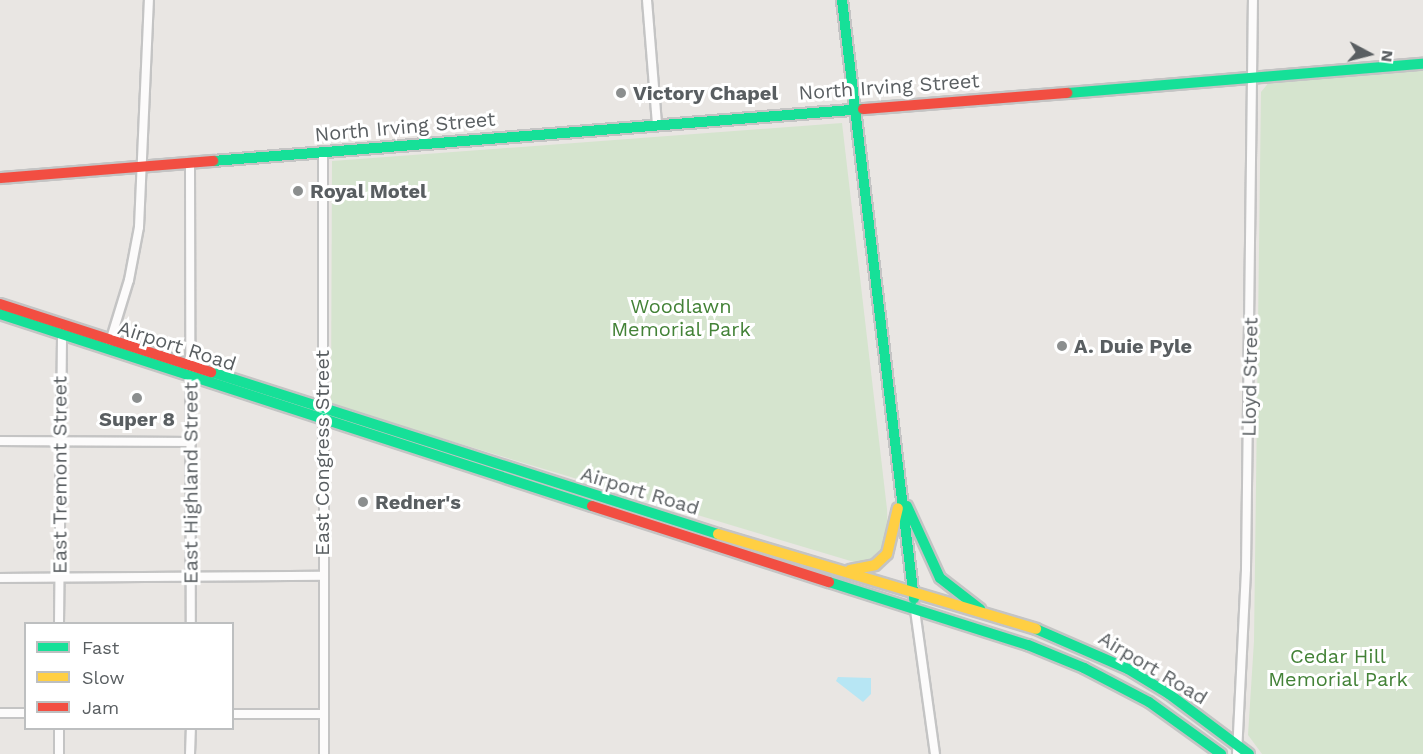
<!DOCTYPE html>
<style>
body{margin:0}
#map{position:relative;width:1423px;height:754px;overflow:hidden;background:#e9e6e3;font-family:"Work Sans",sans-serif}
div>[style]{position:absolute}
.green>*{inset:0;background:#d5e4ce}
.water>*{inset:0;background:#b7e6f4}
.roads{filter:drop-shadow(2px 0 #c4c4c4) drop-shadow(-2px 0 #c4c4c4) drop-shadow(0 2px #c4c4c4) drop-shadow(0 -2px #c4c4c4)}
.street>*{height:8px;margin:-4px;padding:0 4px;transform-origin:4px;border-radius:4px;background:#fcfbfb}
.fast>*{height:10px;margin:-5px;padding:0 5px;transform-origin:5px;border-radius:5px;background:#16e098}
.slow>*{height:10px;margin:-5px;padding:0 5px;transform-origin:5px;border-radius:5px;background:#ffcf43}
.jam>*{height:10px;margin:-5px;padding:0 5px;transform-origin:5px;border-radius:5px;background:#f24e42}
.dots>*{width:16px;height:16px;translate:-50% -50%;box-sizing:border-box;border:3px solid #fff;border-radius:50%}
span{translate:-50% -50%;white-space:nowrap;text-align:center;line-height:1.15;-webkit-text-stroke:6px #fff;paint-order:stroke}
.street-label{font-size:20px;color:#595e61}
.poi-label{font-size:20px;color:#595e61;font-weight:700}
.left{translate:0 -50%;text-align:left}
.park-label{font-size:20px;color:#438237}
.legend{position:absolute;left:24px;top:622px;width:210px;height:108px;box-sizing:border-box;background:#fff;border:2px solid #bdbfc0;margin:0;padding:8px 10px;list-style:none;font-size:18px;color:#595e61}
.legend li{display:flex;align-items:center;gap:12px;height:30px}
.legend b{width:30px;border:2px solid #bdbfc0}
.north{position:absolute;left:1339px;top:24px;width:60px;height:60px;-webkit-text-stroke:4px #fff;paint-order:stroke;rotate:97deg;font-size:16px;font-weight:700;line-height:24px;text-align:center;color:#595e61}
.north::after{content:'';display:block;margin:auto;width:21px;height:27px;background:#595e61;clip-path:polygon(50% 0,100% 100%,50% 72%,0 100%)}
</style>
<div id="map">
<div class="green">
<i style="clip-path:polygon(1423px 69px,1423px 754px,1262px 754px,1248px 735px,1254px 641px,1261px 92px,1270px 81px)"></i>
<i style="clip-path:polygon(842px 123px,887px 509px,888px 539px,873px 560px,854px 562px,331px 405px,332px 161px)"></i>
</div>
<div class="water">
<i style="clip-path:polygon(838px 677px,871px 678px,871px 694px,863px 702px,836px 681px)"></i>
</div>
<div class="roads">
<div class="street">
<i style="left:647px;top:0;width:124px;rotate:85.4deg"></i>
<i style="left:323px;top:152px;width:602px;rotate:89.9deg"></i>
<i style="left:190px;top:162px;width:462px;rotate:89.9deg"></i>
<i style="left:110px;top:342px;width:65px;rotate:-73deg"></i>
<i style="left:129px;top:280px;width:54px;rotate:-79.3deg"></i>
<i style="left:139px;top:227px;width:227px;rotate:-87.5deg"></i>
<i style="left:0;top:441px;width:191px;rotate:0.3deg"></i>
<i style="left:0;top:578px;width:322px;rotate:-0.4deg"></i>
<i style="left:915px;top:610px;width:145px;rotate:82.1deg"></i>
<i style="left:59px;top:624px;width:293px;rotate:-89.4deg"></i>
<i style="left:0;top:713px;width:26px"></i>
<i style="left:232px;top:714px;width:92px"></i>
<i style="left:59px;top:728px;width:26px;rotate:90deg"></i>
<i style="left:190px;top:754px;width:26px;rotate:-88deg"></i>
<i style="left:1237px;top:754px;width:185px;rotate:-87.2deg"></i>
<i style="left:1246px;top:569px;width:569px;rotate:-89.3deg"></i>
</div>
<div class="fast">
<i style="left:842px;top:0;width:603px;rotate:83.15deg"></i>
<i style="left:1067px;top:93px;width:357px;rotate:-4.7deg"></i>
<i style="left:213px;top:161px;width:652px;rotate:-4.57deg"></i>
<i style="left:0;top:314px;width:622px;rotate:17.97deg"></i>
<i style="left:211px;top:372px;width:532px;rotate:17.72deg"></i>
<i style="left:907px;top:506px;width:79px;rotate:65.4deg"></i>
<i style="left:940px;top:578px;width:51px;rotate:37.8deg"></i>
<i style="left:829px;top:582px;width:209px;rotate:17.6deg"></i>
<i style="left:1028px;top:645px;width:61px;rotate:22.3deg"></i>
<i style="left:1084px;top:668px;width:73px;rotate:27.6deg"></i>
<i style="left:1149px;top:702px;width:89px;rotate:35.8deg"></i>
<i style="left:1036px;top:629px;width:100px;rotate:23.5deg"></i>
<i style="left:1128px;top:669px;width:48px;rotate:31.4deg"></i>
<i style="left:1169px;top:694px;width:100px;rotate:36.9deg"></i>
</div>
<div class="slow">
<i style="left:718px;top:534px;width:332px;rotate:16.6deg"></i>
<i style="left:850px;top:570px;width:25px;rotate:-11deg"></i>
<i style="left:875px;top:565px;width:16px;rotate:-43deg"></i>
<i style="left:887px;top:554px;width:47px;rotate:-76.6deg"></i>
</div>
<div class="jam">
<i style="left:863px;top:109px;width:205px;rotate:-4.5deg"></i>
<i style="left:0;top:178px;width:214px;rotate:-4.6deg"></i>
<i style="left:0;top:304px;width:222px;rotate:17.9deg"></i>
<i style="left:592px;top:506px;width:249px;rotate:17.8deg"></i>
</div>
</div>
<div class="dots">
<i style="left:621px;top:93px;background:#8b8e8e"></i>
<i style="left:298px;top:191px;background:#8b8e8e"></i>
<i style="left:1062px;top:346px;background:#8b8e8e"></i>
<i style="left:137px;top:398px;background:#8b8e8e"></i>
<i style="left:363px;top:502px;background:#8b8e8e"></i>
</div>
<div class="street-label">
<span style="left:889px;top:87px;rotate:-4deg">North Irving Street</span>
<span style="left:405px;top:127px;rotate:-5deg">North Irving Street</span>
<span style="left:177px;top:346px;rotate:18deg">Airport Road</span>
<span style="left:1250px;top:377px;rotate:-89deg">Lloyd Street</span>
<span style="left:322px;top:453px;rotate:-90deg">East Congress Street</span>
<span style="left:60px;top:475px;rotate:-90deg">East Tremont Street</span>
<span style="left:191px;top:483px;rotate:-90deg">East Highland Street</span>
<span style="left:640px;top:491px;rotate:17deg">Airport Road</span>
<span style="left:1153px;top:668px;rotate:31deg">Airport Road</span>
</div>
<div class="poi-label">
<span class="left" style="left:633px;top:93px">Victory Chapel</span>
<span class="left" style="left:310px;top:191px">Royal Motel</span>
<span class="left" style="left:1074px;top:346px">A. Duie Pyle</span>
<span style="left:137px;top:419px">Super 8</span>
<span class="left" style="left:375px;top:502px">Redner's</span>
</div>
<div class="park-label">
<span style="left:681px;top:318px">Woodlawn<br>Memorial Park</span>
<span style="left:1338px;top:668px">Cedar Hill<br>Memorial Park</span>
</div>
<ul class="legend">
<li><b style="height:8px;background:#16e098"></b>Fast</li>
<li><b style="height:8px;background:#ffcf43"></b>Slow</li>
<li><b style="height:8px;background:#f24e42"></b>Jam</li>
</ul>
<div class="north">N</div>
</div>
